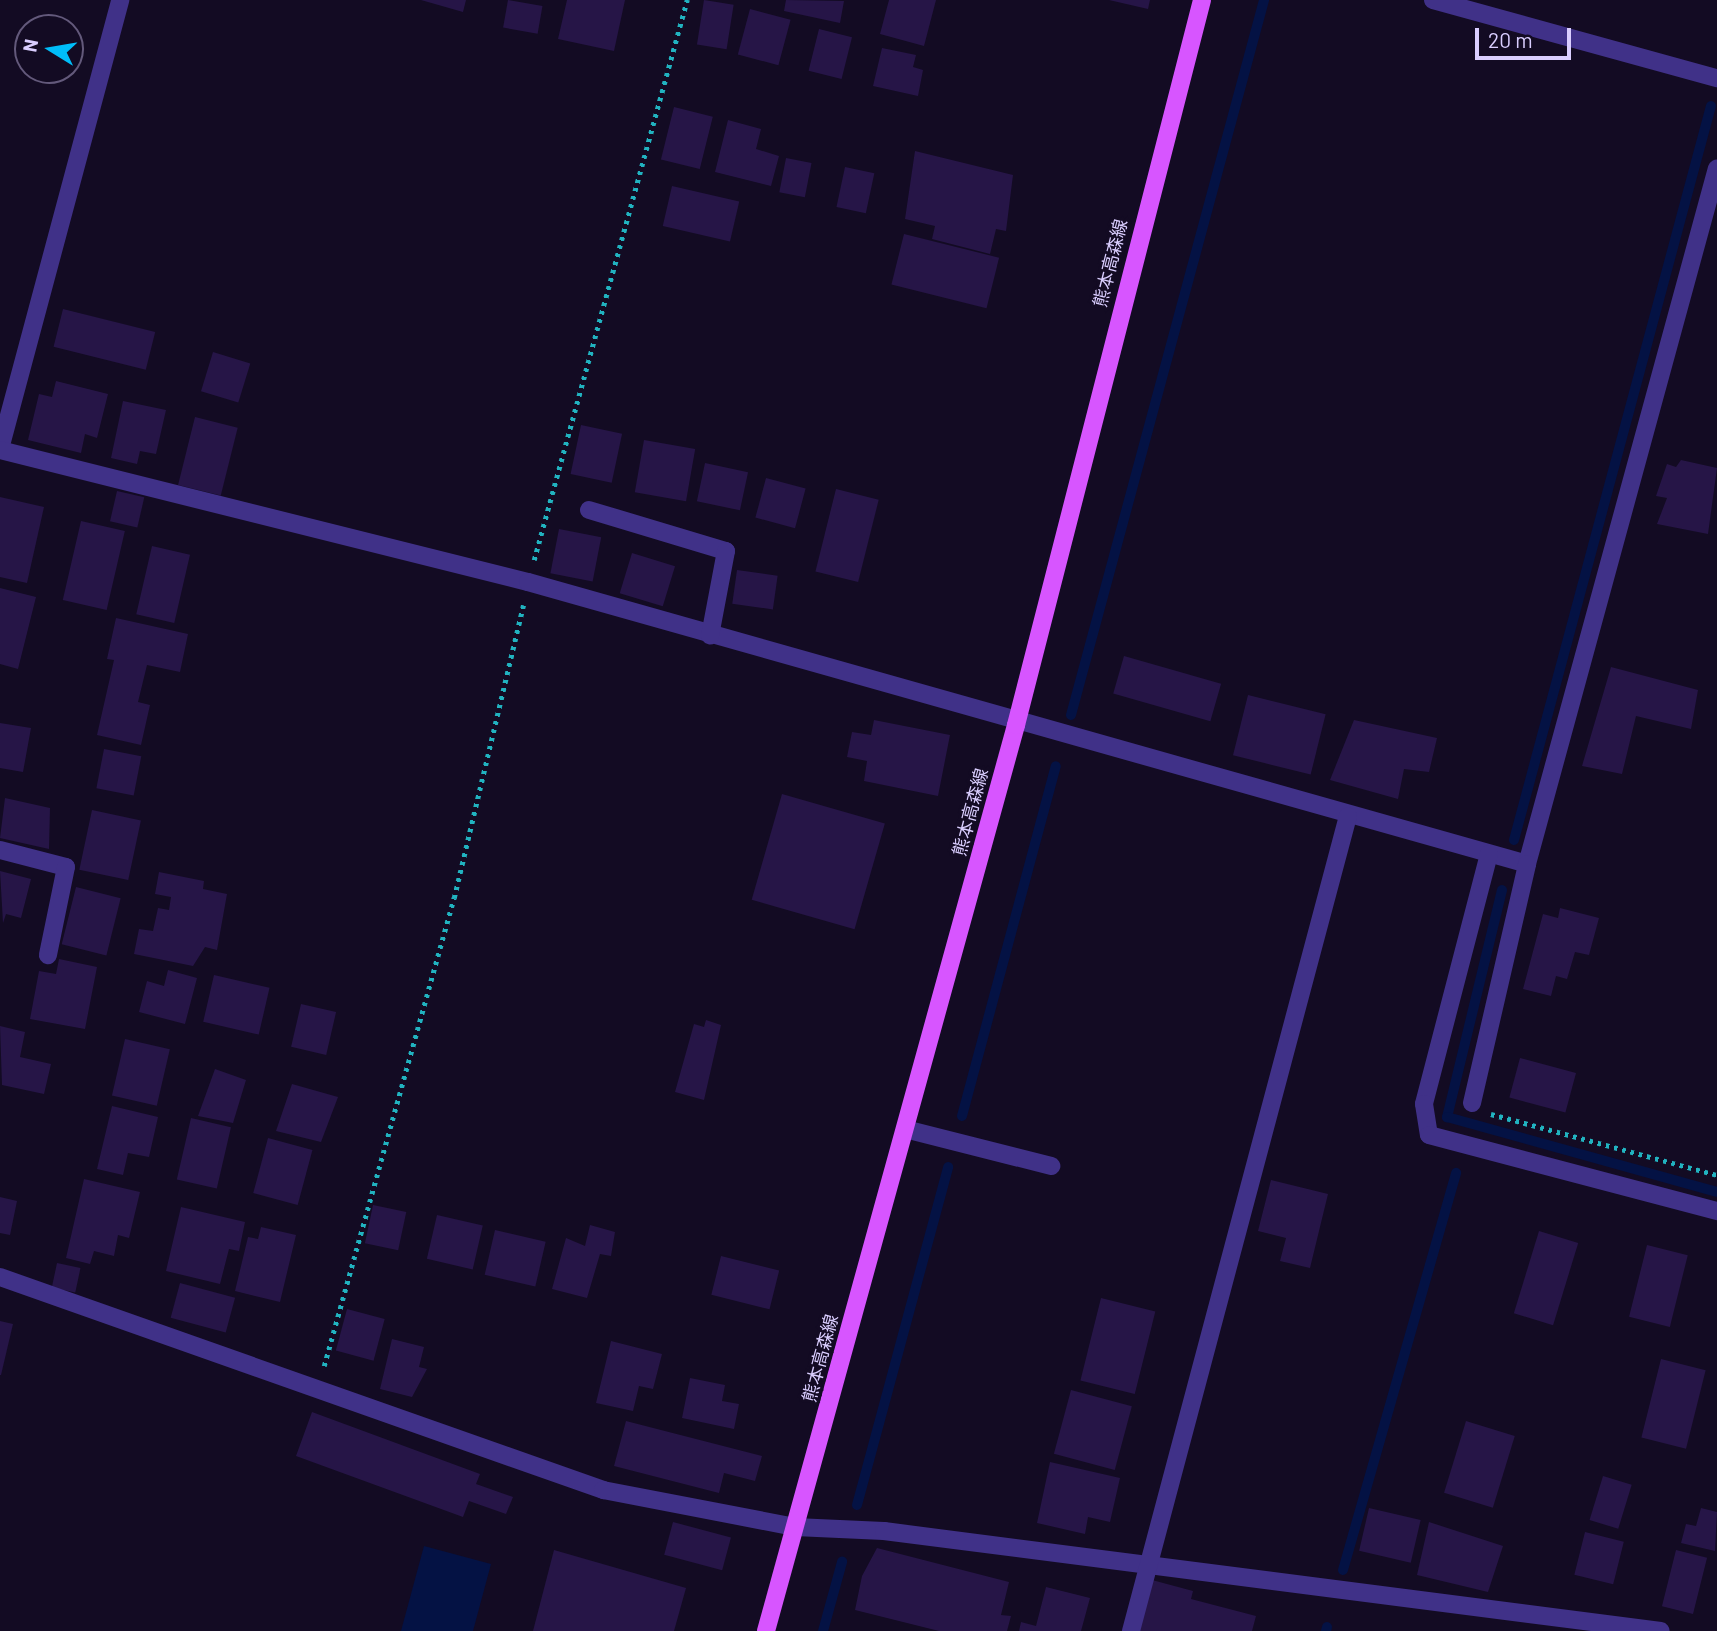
<!DOCTYPE html>
<meta charset="utf-8">
<style>
body{margin:0}
#map{position:relative;width:1717px;height:1631px;overflow:hidden;background:#130b23;font-family:Barlow,"Noto Sans JP",sans-serif}
div>[style]{position:absolute}
.water>*{inset:0;background:#041244}
.stream>*{height:10px;margin:-5px;padding:0 5px;transform-origin:5px;border-radius:5px;background:#041244}
.building>*{inset:0;background:#261547;transform-origin:0 0}
.path>*{height:4.5px;margin-top:-2.25px;transform-origin:0;background:repeating-linear-gradient(90deg,#21b3c0 0 3.5px,transparent 0 8.5px)}
.minor>*{height:18px;margin:-9px;padding:0 9px;transform-origin:9px;border-radius:9px;background:#403188}
.major>*{height:18px;margin:-9px;padding:0 9px;transform-origin:9px;border-radius:9px;background:#d755ff}
span{translate:-50% -50%;white-space:nowrap;text-align:center;line-height:1.15;-webkit-text-stroke:6px #130b23;paint-order:stroke}
.street-label{font-size:18px;color:#daceff}
.north{position:absolute;left:14px;top:14px;width:70px;height:70px;box-sizing:border-box;background:#130b23;border:2px solid #63597b;border-radius:50%;rotate:281deg;font-size:19px;font-weight:700;line-height:28px;text-align:center;color:#daceff}
.north::after{content:'';display:block;margin:auto;width:24px;height:32px;background:#00bdf9;clip-path:polygon(50% 0,100% 100%,50% 72%,0 100%)}
.scale{position:absolute;left:1475px;top:28px;width:96px;height:32px;box-sizing:border-box;border:4px solid #daceff;border-top:0;padding-left:9px;font-size:21px;line-height:24px;white-space:nowrap;color:#daceff;-webkit-text-stroke:5px #130b23;paint-order:stroke}
</style>
<div id="map">
<div class="water">
<i style="clip-path:polygon(424px 1546px,491px 1564px,473px 1631px,401px 1631px)"></i>
</div>
<div class="stream">
<i style="left:1071px;top:715px;width:741px;rotate:-74.89deg"></i>
<i style="left:1514px;top:840px;width:760px;rotate:-74.98deg"></i>
<i style="left:1502px;top:890px;width:234px;rotate:103.6deg"></i>
<i style="left:1447px;top:1117px;width:280px;rotate:15.5deg"></i>
<i style="left:962px;top:1116px;width:362px;rotate:-75deg"></i>
<i style="left:857px;top:1505px;width:350px;rotate:-74.9deg"></i>
<i style="left:1343px;top:1570px;width:413px;rotate:-74.1deg"></i>
<i style="left:823px;top:1631px;width:72px;rotate:-74.6deg"></i>
<i style="left:1326px;top:1631px;width:4px;rotate:-76deg"></i>
</div>
<div class="building">
<i style="clip-path:polygon(421px 0,466px 0,463px 12px)"></i>
<i style="left:508px;top:0;width:35px;height:28px;rotate:10deg"></i>
<i style="clip-path:polygon(567px 0,625px 0,614px 51px,558px 39px)"></i>
<i style="left:704px;top:0;width:30px;height:45px;rotate:9deg"></i>
<i style="clip-path:polygon(786px 0,844px 1px,840px 23px,784px 11px)"></i>
<i style="clip-path:polygon(889px 0,936px 0,924px 46px,880px 34px)"></i>
<i style="clip-path:polygon(1109px 0,1150px 0,1148px 9px)"></i>
<i style="left:750px;top:9px;width:42px;height:47px;rotate:15deg"></i>
<i style="left:819px;top:29px;width:34px;height:43px;rotate:14deg"></i>
<i style="clip-path:polygon(882px 48px,916px 55px,913px 67px,923px 70px,918px 96px,873px 86px)"></i>
<i style="left:674px;top:107px;width:40px;height:54px;rotate:14deg"></i>
<i style="clip-path:polygon(728px 120px,761px 129px,756px 149px,779px 156px,771px 186px,715px 172px)"></i>
<i style="clip-path:polygon(915px 151px,1013px 175px,1006px 231px,996px 229px,990px 254px,932px 239px,935px 226px,905px 219px)"></i>
<i style="left:786px;top:158px;width:26px;height:35px;rotate:11deg"></i>
<i style="left:845px;top:167px;width:30px;height:41px;rotate:12deg"></i>
<i style="left:672px;top:186px;width:69px;height:41px;rotate:13deg"></i>
<i style="left:904px;top:234px;width:98px;height:52px;rotate:14deg"></i>
<i style="left:63px;top:309px;width:95px;height:39px;rotate:14deg"></i>
<i style="left:213px;top:352px;width:39px;height:41px;rotate:17deg"></i>
<i style="clip-path:polygon(56px 381px,108px 394px,97px 438px,85px 434px,81px 453px,28px 440px,39px 394px,52px 397px)"></i>
<i style="clip-path:polygon(123px 401px,166px 410px,156px 454px,140px 451px,137px 464px,111px 458px)"></i>
<i style="left:195px;top:417px;width:44px;height:70px;rotate:14deg"></i>
<i style="left:581px;top:425px;width:42px;height:50px;rotate:12deg"></i>
<i style="left:644px;top:440px;width:52px;height:53px;rotate:10deg"></i>
<i style="clip-path:polygon(1681px 460px,1717px 468px,1708px 534px,1657px 524px,1667px 498px,1656px 496px,1667px 464px,1676px 467px)"></i>
<i style="left:705px;top:463px;width:44px;height:39px;rotate:12deg"></i>
<i style="left:766px;top:478px;width:41px;height:41px;rotate:15deg"></i>
<i style="left:836px;top:489px;width:44px;height:85px;rotate:14deg"></i>
<i style="left:117px;top:491px;width:28px;height:31px;rotate:13deg"></i>
<i style="clip-path:polygon(0 497px,44px 507px,27px 583px,0 577px)"></i>
<i style="left:81px;top:521px;width:45px;height:81px;rotate:13deg"></i>
<i style="left:559px;top:529px;width:43px;height:45px;rotate:11deg"></i>
<i style="left:152px;top:546px;width:39px;height:70px;rotate:13deg"></i>
<i style="left:632px;top:553px;width:45px;height:42px;rotate:17deg"></i>
<i style="left:737px;top:570px;width:41px;height:34px;rotate:8deg"></i>
<i style="clip-path:polygon(0 588px,36px 597px,18px 669px,0 664px)"></i>
<i style="clip-path:polygon(116px 618px,188px 634px,180px 672px,147px 665px,138px 702px,150px 705px,141px 745px,97px 735px,114px 660px,107px 659px)"></i>
<i style="left:1124px;top:656px;width:101px;height:39px;rotate:16deg"></i>
<i style="clip-path:polygon(1611px 667px,1698px 690px,1691px 729px,1636px 716px,1622px 774px,1582px 766px)"></i>
<i style="left:1248px;top:695px;width:80px;height:62px;rotate:14deg"></i>
<i style="clip-path:polygon(874px 720px,950px 735px,938px 796px,864px 781px,867px 761px,847px 757px,852px 732px,871px 735px)"></i>
<i style="clip-path:polygon(1354px 720px,1437px 738px,1429px 772px,1404px 769px,1398px 799px,1330px 780px)"></i>
<i style="clip-path:polygon(0 723px,31px 728px,23px 772px,0 768px)"></i>
<i style="left:104px;top:749px;width:38px;height:40px;rotate:11deg"></i>
<i style="left:782px;top:794px;width:107px;height:110px;rotate:16deg"></i>
<i style="clip-path:polygon(5px 798px,50px 808px,49px 849px,0 838px)"></i>
<i style="left:92px;top:810px;width:50px;height:61px;rotate:12deg"></i>
<i style="clip-path:polygon(0 871px,31px 879px,21px 918px,6px 914px,3px 923px)"></i>
<i style="clip-path:polygon(159px 872px,204px 881px,203px 889px,227px 894px,217px 950px,205px 947px,193px 966px,134px 954px,139px 929px,153px 931px,158px 908px,169px 910px,171px 897px,155px 894px)"></i>
<i style="left:76px;top:887px;width:46px;height:59px;rotate:14deg"></i>
<i style="clip-path:polygon(1560px 908px,1599px 918px,1589px 955px,1575px 952px,1567px 979px,1556px 976px,1551px 996px,1523px 989px,1543px 914px,1558px 918px)"></i>
<i style="clip-path:polygon(59px 959px,97px 967px,85px 1029px,30px 1019px,39px 971px,56px 974px)"></i>
<i style="clip-path:polygon(168px 970px,197px 978px,185px 1024px,139px 1012px,147px 981px,164px 986px)"></i>
<i style="left:214px;top:975px;width:57px;height:48px;rotate:13deg"></i>
<i style="left:301px;top:1004px;width:36px;height:44px;rotate:13deg"></i>
<i style="clip-path:polygon(706px 1020px,721px 1025px,704px 1100px,675px 1092px,694px 1024px,704px 1027px)"></i>
<i style="clip-path:polygon(0 1026px,25px 1032px,20px 1057px,51px 1064px,44px 1094px,2px 1085px)"></i>
<i style="left:125px;top:1039px;width:46px;height:58px;rotate:13deg"></i>
<i style="left:1520px;top:1058px;width:58px;height:41px;rotate:15deg"></i>
<i style="clip-path:polygon(215px 1069px,246px 1080px,233px 1123px,198px 1116px)"></i>
<i style="clip-path:polygon(292px 1084px,338px 1097px,321px 1142px,276px 1131px)"></i>
<i style="clip-path:polygon(112px 1106px,158px 1117px,149px 1157px,128px 1153px,123px 1175px,97px 1169px)"></i>
<i style="left:191px;top:1118px;width:41px;height:63px;rotate:13deg"></i>
<i style="left:268px;top:1138px;width:46px;height:57px;rotate:15deg"></i>
<i style="clip-path:polygon(84px 1179px,140px 1192px,129px 1238px,118px 1235px,114px 1256px,94px 1251px,90px 1264px,66px 1258px)"></i>
<i style="clip-path:polygon(1271px 1180px,1328px 1194px,1310px 1268px,1280px 1261px,1286px 1238px,1258px 1231px)"></i>
<i style="clip-path:polygon(0 1197px,17px 1201px,10px 1235px,0 1233px)"></i>
<i style="left:373px;top:1205px;width:34px;height:39px;rotate:12deg"></i>
<i style="clip-path:polygon(181px 1207px,245px 1222px,239px 1251px,229px 1249px,220px 1284px,166px 1271px)"></i>
<i style="left:437px;top:1215px;width:47px;height:45px;rotate:13deg"></i>
<i style="clip-path:polygon(590px 1225px,615px 1232px,611px 1256px,600px 1254px,587px 1298px,552px 1289px,566px 1238px,585px 1246px)"></i>
<i style="clip-path:polygon(261px 1227px,296px 1235px,280px 1302px,235px 1291px,248px 1237px,258px 1239px)"></i>
<i style="left:495px;top:1230px;width:52px;height:46px;rotate:13deg"></i>
<i style="left:1539px;top:1231px;width:41px;height:86px;rotate:17deg"></i>
<i style="left:1647px;top:1245px;width:42px;height:74px;rotate:14deg"></i>
<i style="left:721px;top:1256px;width:60px;height:40px;rotate:14deg"></i>
<i style="left:57px;top:1263px;width:24px;height:25px;rotate:12deg"></i>
<i style="left:180px;top:1283px;width:57px;height:36px;rotate:15deg"></i>
<i style="left:1101px;top:1298px;width:56px;height:85px;rotate:14deg"></i>
<i style="left:347px;top:1309px;width:39px;height:43px;rotate:15deg"></i>
<i style="clip-path:polygon(0 1321px,13px 1324px,1px 1375px,0 1375px)"></i>
<i style="clip-path:polygon(392px 1339px,424px 1347px,419px 1367px,427px 1369px,412px 1397px,380px 1389px)"></i>
<i style="clip-path:polygon(611px 1341px,662px 1354px,653px 1389px,639px 1386px,633px 1411px,596px 1403px)"></i>
<i style="left:1661px;top:1359px;width:46px;height:81px;rotate:14deg"></i>
<i style="clip-path:polygon(690px 1378px,725px 1385px,722px 1401px,739px 1404px,734px 1429px,682px 1418px)"></i>
<i style="left:1071px;top:1390px;width:63px;height:66px;rotate:15deg"></i>
<i style="clip-path:polygon(312px 1412px,480px 1474px,476px 1484px,513px 1497px,506px 1514px,469px 1501px,463px 1517px,296px 1456px)"></i>
<i style="clip-path:polygon(626px 1421px,762px 1456px,755px 1481px,724px 1473px,719px 1493px,614px 1466px)"></i>
<i style="left:1466px;top:1421px;width:51px;height:75px;rotate:17deg"></i>
<i style="clip-path:polygon(1050px 1462px,1120px 1478px,1110px 1522px,1088px 1517px,1085px 1534px,1037px 1523px)"></i>
<i style="left:1603px;top:1476px;width:30px;height:46px;rotate:17deg"></i>
<i style="left:1369px;top:1508px;width:53px;height:44px;rotate:13deg"></i>
<i style="clip-path:polygon(1701px 1508px,1717px 1512px,1715px 1551px,1681px 1543px,1686px 1524px,1696px 1526px)"></i>
<i style="left:673px;top:1522px;width:60px;height:34px;rotate:15deg"></i>
<i style="clip-path:polygon(1429px 1522px,1503px 1546px,1488px 1592px,1417px 1575px)"></i>
<i style="left:1585px;top:1532px;width:40px;height:44px;rotate:14deg"></i>
<i style="clip-path:polygon(877px 1548px,1009px 1582px,1001px 1615px,1011px 1616px,1007px 1631px,939px 1631px,855px 1610px,862px 1576px)"></i>
<i style="clip-path:polygon(554px 1550px,686px 1588px,674px 1631px,533px 1631px)"></i>
<i style="left:1676px;top:1550px;width:32px;height:58px;rotate:14deg"></i>
<i style="clip-path:polygon(1152px 1580px,1193px 1591px,1191px 1599px,1256px 1616px,1252px 1631px,1139px 1631px)"></i>
<i style="clip-path:polygon(1046px 1587px,1090px 1598px,1081px 1631px,1019px 1631px,1021px 1622px,1036px 1626px)"></i>
</div>
<div class="path">
<i style="left:534px;top:560px;width:581px;rotate:-74.72deg"></i>
<i style="left:1491px;top:1114px;width:234px;rotate:15.1deg"></i>
<i style="left:324px;top:1366px;width:486px;rotate:-74.5deg"></i>
<i style="left:454px;top:898px;width:301px;rotate:-76.7deg"></i>
</div>
<div class="minor">
<i style="left:1433px;top:0;width:295px;rotate:15.4deg"></i>
<i style="left:0;top:449px;width:465px;rotate:-75deg"></i>
<i style="left:0;top:450px;width:544px;rotate:14.04deg"></i>
<i style="left:528px;top:582px;width:1038px;rotate:15.76deg"></i>
<i style="left:1527px;top:864px;width:721px;rotate:-74.73deg"></i>
<i style="left:589px;top:510px;width:143px;rotate:16.7deg"></i>
<i style="left:726px;top:551px;width:86px;rotate:100.7deg"></i>
<i style="left:0;top:850px;width:68px;rotate:14.4deg"></i>
<i style="left:66px;top:867px;width:90px;rotate:101.6deg"></i>
<i style="left:1489px;top:854px;width:258px;rotate:104.6deg"></i>
<i style="left:1424px;top:1104px;width:31px;rotate:81deg"></i>
<i style="left:1429px;top:1135px;width:298px;rotate:14.8deg"></i>
<i style="left:1472px;top:1103px;width:245px;rotate:-77deg"></i>
<i style="left:905px;top:1129px;width:151px;rotate:14.2deg"></i>
<i style="left:0;top:1277px;width:640px;rotate:19.45deg"></i>
<i style="left:603px;top:1490px;width:196px;rotate:10.9deg"></i>
<i style="left:795px;top:1527px;width:89px;rotate:2.6deg"></i>
<i style="left:884px;top:1531px;width:783px;rotate:7.33deg"></i>
<i style="left:1131px;top:1631px;width:843px;rotate:-75.09deg"></i>
</div>
<div class="major">
<i style="left:766px;top:1631px;width:940px;rotate:-74.57deg"></i>
<i style="left:1016px;top:725px;width:748px;rotate:-75.61deg"></i>
</div>
<div class="street-label">
<span style="left:1110px;top:263px;rotate:-76deg">熊本高森線</span>
<span style="left:970px;top:812px;rotate:-75deg">熊本高森線</span>
<span style="left:820px;top:1358px;rotate:-75deg">熊本高森線</span>
</div>
<div class="north">N</div>
<div class="scale">20 m</div>
</div>
